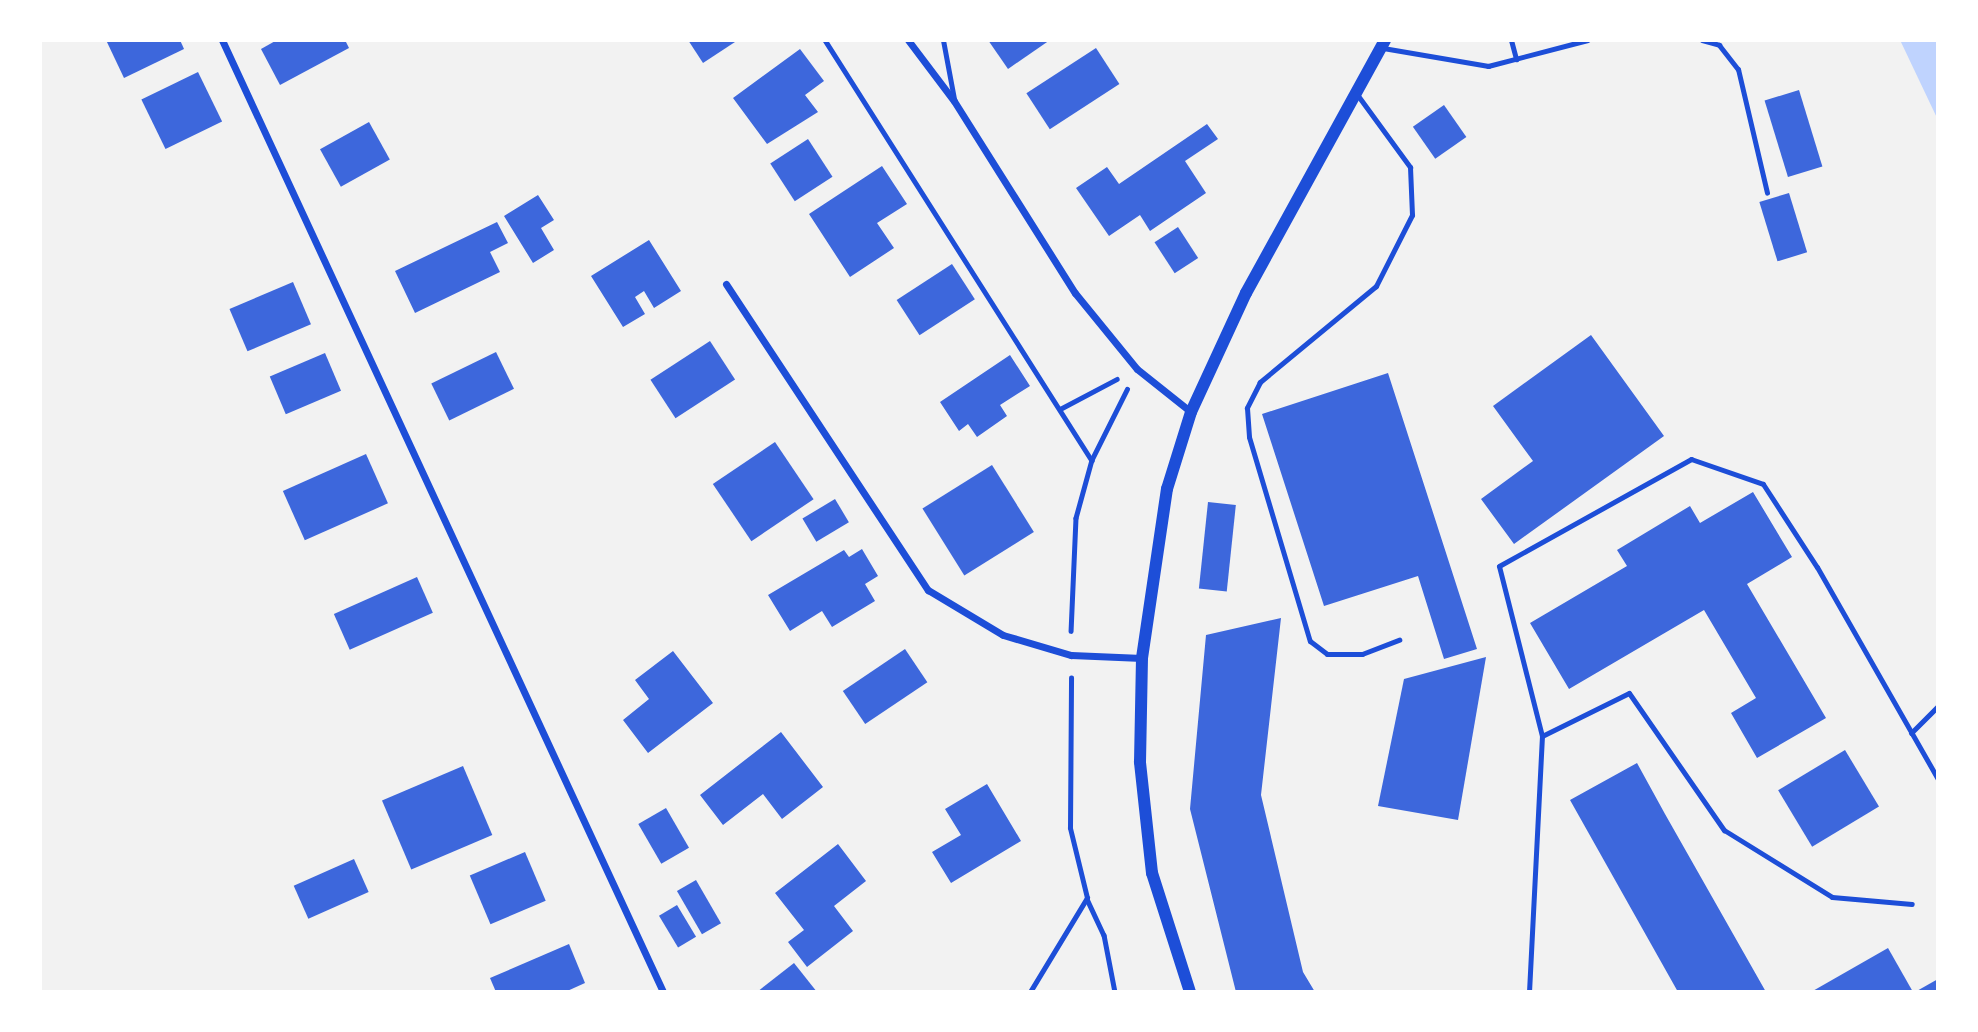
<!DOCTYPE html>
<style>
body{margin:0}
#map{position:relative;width:1978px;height:1032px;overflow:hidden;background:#f2f2f2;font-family:"Golos Text",sans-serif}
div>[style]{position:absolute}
.water>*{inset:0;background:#bfd3fe}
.building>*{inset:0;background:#3d67dc;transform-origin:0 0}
.path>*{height:4.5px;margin:-2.25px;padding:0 2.25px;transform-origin:2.25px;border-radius:2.25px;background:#1d4ed8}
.service>*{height:5px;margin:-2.5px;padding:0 2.5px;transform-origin:2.5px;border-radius:2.5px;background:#1d4ed8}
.minor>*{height:7px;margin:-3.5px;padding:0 3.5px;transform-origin:3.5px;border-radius:3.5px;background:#1d4ed8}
.tertiary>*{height:12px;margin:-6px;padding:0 6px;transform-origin:6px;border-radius:6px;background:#1d4ed8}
span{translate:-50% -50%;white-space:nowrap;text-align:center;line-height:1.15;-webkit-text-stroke:7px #fff;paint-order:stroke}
.frame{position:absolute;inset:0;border:42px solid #fff;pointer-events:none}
</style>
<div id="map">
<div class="water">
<i style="clip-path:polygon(1900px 40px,1938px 40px,1938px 120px)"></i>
</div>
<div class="building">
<i style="clip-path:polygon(106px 40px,180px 40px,184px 49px,124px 78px)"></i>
<i style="clip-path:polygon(277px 40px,345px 40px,349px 48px,280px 85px,261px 49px)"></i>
<i style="clip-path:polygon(688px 40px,733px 40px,735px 42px,703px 63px)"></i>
<i style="clip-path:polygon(988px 40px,1050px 40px,1008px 69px)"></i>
<i style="left:1096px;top:48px;width:43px;height:83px;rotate:57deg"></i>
<i style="clip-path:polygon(800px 49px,824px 81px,805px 95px,818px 112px,767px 144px,733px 98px)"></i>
<i style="left:198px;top:72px;width:55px;height:63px;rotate:64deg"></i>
<i style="left:1799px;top:90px;width:80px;height:36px;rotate:73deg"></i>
<i style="left:1444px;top:105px;width:39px;height:38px;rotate:55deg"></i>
<i style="left:369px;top:122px;width:43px;height:56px;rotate:61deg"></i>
<i style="clip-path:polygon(1207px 124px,1218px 139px,1185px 161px,1206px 193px,1150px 231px,1140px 215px,1109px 236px,1076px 188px,1107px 167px,1119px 184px)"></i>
<i style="left:808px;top:139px;width:45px;height:45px;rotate:57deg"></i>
<i style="clip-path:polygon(882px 166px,907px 204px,877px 223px,894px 248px,850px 277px,809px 214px)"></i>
<i style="left:1789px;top:193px;width:62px;height:31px;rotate:73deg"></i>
<i style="clip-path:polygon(538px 195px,554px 220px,541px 228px,554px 250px,533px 263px,504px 216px)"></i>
<i style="clip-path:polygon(497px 222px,508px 243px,490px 252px,500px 272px,415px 313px,395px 271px)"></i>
<i style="left:1178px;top:227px;width:37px;height:28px;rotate:57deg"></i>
<i style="clip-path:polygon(649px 240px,681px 291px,654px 308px,644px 291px,635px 297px,645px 314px,623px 327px,591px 276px)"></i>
<i style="left:952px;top:264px;width:42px;height:66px;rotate:57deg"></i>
<i style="left:293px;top:282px;width:46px;height:69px;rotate:67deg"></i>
<i style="clip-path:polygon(1591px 335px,1664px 436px,1514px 544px,1481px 499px,1533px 461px,1493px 406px)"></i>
<i style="left:710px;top:341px;width:46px;height:71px;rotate:57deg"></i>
<i style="left:496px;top:352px;width:41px;height:72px;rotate:64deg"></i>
<i style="left:325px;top:353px;width:41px;height:60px;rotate:67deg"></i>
<i style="clip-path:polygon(1010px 355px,1030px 386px,1000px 405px,1007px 416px,977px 437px,968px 424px,959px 431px,940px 402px)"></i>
<i style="clip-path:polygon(1388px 373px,1477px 649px,1444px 659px,1418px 576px,1324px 606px,1262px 414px)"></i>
<i style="left:775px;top:442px;width:69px;height:75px;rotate:56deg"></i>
<i style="left:366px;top:454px;width:54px;height:91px;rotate:66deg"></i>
<i style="left:992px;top:465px;width:79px;height:82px;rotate:58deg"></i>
<i style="clip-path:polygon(1753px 492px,1792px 557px,1747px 584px,1826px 718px,1757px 758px,1731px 713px,1756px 698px,1704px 610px,1569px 689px,1530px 623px,1627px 566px,1617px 550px,1690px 506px,1700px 523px)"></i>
<i style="left:835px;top:499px;width:27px;height:38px;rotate:59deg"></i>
<i style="left:1208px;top:502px;width:28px;height:87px;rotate:6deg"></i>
<i style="clip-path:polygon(862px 549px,878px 576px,865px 584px,875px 601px,832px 627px,822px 611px,790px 631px,768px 595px,844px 550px,849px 557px)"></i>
<i style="left:417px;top:577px;width:39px;height:91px;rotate:66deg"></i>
<i style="clip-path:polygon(1281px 618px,1261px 795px,1303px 972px,1315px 992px,1236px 992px,1190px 809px,1206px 635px)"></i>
<i style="left:905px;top:649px;width:40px;height:75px;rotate:56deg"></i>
<i style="clip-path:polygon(673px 651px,713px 703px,648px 753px,623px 720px,649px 699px,635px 680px)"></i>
<i style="clip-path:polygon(1486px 657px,1458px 820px,1378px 806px,1404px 679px)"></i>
<i style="clip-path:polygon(781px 732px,823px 787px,782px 819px,763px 794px,723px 825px,700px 795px)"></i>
<i style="left:1845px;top:750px;width:66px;height:78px;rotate:59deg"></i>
<i style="clip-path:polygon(1637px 763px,1665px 814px,1766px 992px,1678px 992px,1570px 800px)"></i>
<i style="left:463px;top:766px;width:75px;height:88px;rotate:67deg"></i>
<i style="clip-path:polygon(987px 784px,1021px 841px,951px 883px,932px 852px,961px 835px,945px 809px)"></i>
<i style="left:666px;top:808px;width:46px;height:32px;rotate:60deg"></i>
<i style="clip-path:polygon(838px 844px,866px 881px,834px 906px,853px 931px,807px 967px,788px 942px,804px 930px,775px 893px)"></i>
<i style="left:525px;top:852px;width:53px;height:60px;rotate:67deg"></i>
<i style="left:354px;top:859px;width:36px;height:66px;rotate:66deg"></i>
<i style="left:696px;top:880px;width:50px;height:22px;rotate:60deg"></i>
<i style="left:677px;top:905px;width:37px;height:21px;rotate:59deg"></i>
<i style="clip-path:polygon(569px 944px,585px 983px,565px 992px,496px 992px,490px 978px)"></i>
<i style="clip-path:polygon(1888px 948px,1913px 992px,1811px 992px)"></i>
<i style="clip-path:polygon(794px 963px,817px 992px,757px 992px)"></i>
<i style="clip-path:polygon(1938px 979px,1938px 992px,1915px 992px)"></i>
</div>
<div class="path">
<i style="left:825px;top:40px;width:498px;rotate:57.6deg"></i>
<i style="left:1092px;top:460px;width:60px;rotate:105.4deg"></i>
<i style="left:1076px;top:518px;width:113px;rotate:92.5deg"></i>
<i style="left:1060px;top:409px;width:64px;rotate:-27.8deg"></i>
<i style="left:1092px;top:459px;width:78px;rotate:-63.4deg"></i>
<i style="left:1087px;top:899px;width:40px;rotate:65deg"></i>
<i style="left:1104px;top:935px;width:58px;rotate:79.1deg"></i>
<i style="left:1030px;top:992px;width:110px;rotate:-58.8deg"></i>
<i style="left:1087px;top:898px;width:72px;rotate:-103.7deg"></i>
<i style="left:1070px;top:828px;width:150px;rotate:-89.6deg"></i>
</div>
<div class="service">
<i style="left:943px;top:40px;width:60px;rotate:79.4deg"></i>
<i style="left:1511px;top:40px;width:20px;rotate:75deg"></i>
<i style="left:1702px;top:40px;width:18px;rotate:16deg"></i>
<i style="left:1719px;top:45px;width:31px;rotate:52deg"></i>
<i style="left:1738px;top:69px;width:127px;rotate:76.8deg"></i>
<i style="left:1383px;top:48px;width:107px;rotate:9.7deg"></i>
<i style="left:1488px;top:66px;width:103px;rotate:-14.6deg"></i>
<i style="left:1356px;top:93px;width:92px;rotate:53.9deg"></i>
<i style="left:1410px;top:167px;width:48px;rotate:87.6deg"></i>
<i style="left:1412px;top:215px;width:80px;rotate:116.9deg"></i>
<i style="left:1376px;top:286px;width:151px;rotate:140.4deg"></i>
<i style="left:1260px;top:382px;width:29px;rotate:117deg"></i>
<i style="left:1247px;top:408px;width:29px;rotate:86deg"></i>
<i style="left:1249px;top:437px;width:213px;rotate:73.4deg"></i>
<i style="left:1310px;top:641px;width:21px;rotate:37deg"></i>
<i style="left:1327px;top:654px;width:35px"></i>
<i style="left:1362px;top:654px;width:40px;rotate:-21deg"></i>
<i style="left:1911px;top:733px;width:38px;rotate:-45deg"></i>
<i style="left:1542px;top:736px;width:97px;rotate:-26.3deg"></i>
<i style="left:1629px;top:693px;width:167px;rotate:55.3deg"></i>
<i style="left:1724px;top:830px;width:127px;rotate:31.8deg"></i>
<i style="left:1832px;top:897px;width:80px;rotate:5deg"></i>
<i style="left:1529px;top:992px;width:256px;rotate:-87.1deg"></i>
<i style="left:1542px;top:736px;width:175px;rotate:-104.2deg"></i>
<i style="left:1499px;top:566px;width:220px;rotate:-29.1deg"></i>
<i style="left:1691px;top:459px;width:76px;rotate:19.1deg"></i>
<i style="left:1763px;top:484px;width:99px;rotate:57deg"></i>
<i style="left:1817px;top:567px;width:244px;rotate:60.3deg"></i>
</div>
<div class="minor">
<i style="left:222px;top:40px;width:1049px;rotate:65.14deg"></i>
<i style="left:908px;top:40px;width:76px;rotate:53deg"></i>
<i style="left:954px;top:101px;width:227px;rotate:57.8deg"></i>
<i style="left:1075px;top:293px;width:98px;rotate:50.8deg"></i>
<i style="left:1137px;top:369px;width:69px;rotate:38.5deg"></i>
<i style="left:726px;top:284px;width:367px;rotate:56.6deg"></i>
<i style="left:928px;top:590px;width:87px;rotate:31deg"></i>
<i style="left:1003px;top:635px;width:71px;rotate:16.4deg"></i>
<i style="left:1071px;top:655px;width:71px;rotate:2.4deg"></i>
</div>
<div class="tertiary">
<i style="left:1190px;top:992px;width:125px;rotate:-107.7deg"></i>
<i style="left:1152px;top:873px;width:112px;rotate:-96.2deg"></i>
<i style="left:1140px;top:762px;width:104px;rotate:-88.9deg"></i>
<i style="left:1142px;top:658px;width:171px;rotate:-81.6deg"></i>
<i style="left:1167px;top:489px;width:81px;rotate:-72.7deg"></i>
<i style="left:1191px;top:412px;width:131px;rotate:-65.2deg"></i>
<i style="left:1246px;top:293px;width:289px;rotate:-61.2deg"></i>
</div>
<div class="frame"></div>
</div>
